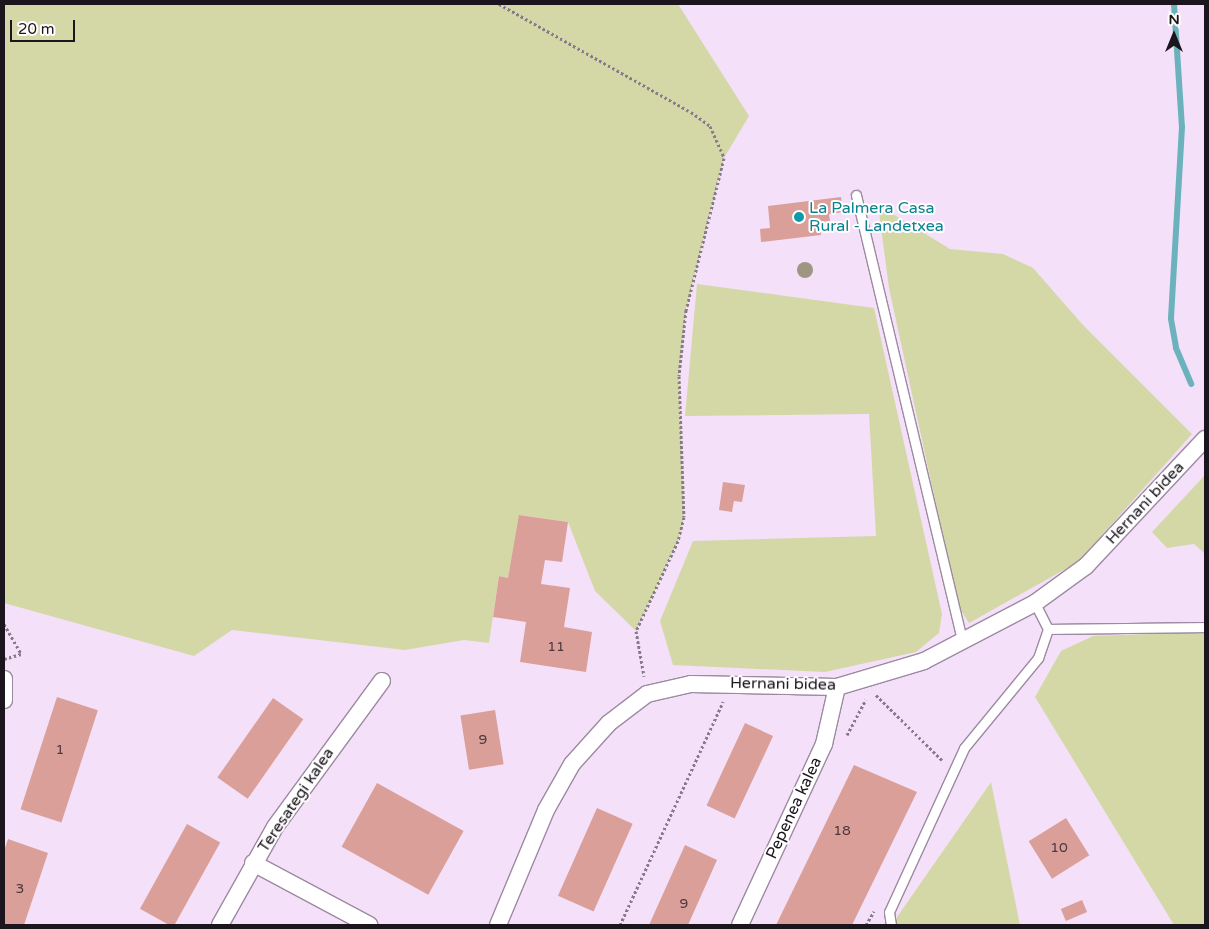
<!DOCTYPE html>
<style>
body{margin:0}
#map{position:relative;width:1209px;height:929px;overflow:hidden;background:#f4e0f9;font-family:"Varela Round",sans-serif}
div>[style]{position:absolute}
.green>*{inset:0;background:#d4d8a7}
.stream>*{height:6px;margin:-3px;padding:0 3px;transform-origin:3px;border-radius:3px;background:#6cb2bc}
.building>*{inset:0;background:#db9f9a;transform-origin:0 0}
.path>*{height:3px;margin-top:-1.5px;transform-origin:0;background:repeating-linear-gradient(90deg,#877a8b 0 2.5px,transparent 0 5px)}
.roads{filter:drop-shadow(1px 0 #9c8aa1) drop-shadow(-1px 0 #9c8aa1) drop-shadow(0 1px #9c8aa1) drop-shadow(0 -1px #9c8aa1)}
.service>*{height:9px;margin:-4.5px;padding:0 4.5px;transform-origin:4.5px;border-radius:4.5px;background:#fff}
.minor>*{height:16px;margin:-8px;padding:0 8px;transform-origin:8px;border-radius:8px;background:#fff}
.trees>*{width:16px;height:16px;margin:-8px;border-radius:50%;background:#9e9681}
.dots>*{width:14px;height:14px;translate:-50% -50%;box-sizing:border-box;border:2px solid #fff;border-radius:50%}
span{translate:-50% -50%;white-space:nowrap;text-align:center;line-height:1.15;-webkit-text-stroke:4px #fff;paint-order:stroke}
.number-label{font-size:14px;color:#4c383d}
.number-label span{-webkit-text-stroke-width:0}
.culture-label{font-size:16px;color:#0d838f}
.left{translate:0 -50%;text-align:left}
.street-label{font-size:16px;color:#1c151e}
.frame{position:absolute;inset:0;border:5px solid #1c151e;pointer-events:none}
.north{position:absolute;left:1149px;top:10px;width:50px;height:50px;-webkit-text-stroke:4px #fff;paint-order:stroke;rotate:0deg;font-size:14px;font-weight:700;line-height:20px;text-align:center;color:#1c151e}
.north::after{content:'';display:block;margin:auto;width:18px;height:22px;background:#1c151e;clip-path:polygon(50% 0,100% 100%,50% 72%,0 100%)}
.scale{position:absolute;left:10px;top:20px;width:65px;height:22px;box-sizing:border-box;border:2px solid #1c151e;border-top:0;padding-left:6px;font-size:15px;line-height:18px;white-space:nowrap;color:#1c151e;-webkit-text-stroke:4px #fff;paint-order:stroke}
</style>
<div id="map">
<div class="green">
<i style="clip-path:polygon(4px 4px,678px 4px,749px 116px,724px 158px,686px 310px,679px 376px,684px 517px,678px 541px,636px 631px,595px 591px,568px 522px,520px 515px,508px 578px,499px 576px,489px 643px,464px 640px,405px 650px,232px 630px,194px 656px,4px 603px)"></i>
<i style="clip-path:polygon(878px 205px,950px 249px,1003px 254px,1033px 268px,1083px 325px,1192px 434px,1078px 562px,969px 623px,958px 606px,889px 288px)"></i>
<i style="clip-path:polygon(697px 284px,874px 308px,942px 614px,939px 633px,916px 652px,825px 672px,673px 665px,660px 621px,693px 541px,876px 536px,869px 414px,685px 416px)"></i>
<i style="clip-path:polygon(1205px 475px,1205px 554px,1194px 544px,1167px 548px,1152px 532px)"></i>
<i style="clip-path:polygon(1205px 632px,1205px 925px,1174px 925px,1035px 697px,1061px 651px,1093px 636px)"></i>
<i style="clip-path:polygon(991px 782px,1020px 925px,894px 925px,895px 920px)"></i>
</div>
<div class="stream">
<i style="left:1174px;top:4px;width:123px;rotate:86.3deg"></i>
<i style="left:1182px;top:127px;width:192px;rotate:93.3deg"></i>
<i style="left:1171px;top:319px;width:29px;rotate:80deg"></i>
<i style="left:1176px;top:348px;width:39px;rotate:67deg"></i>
</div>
<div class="building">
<i style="clip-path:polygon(841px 197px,843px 212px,829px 214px,830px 221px,820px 222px,821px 235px,761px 242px,760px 229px,770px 228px,768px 206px)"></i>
<i style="clip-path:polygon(723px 482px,745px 485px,742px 502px,734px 501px,732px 512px,719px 510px)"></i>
<i style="clip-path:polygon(519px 515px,568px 522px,562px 562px,545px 560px,541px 584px,570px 588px,564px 627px,592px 632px,586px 672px,520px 662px,526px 622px,493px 617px,499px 576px,508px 578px)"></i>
<i style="left:57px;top:697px;width:43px;height:118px;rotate:18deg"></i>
<i style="left:273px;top:698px;width:37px;height:97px;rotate:35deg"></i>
<i style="left:495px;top:710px;width:55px;height:35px;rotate:81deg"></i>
<i style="left:745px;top:723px;width:31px;height:91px;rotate:25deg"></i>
<i style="clip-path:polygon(854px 765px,917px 792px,852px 925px,776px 925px)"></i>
<i style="left:377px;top:783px;width:99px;height:73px;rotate:29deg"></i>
<i style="left:597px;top:808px;width:39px;height:96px;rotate:24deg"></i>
<i style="left:1066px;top:818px;width:44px;height:44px;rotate:58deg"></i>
<i style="left:187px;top:824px;width:38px;height:97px;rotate:29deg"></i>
<i style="clip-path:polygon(8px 839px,48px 853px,24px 925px,4px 925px,4px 851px)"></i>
<i style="clip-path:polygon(685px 845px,717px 860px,688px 925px,649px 925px)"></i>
<i style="left:1082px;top:900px;width:13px;height:23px;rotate:67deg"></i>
</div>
<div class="path">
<i style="left:499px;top:4px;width:220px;rotate:29.4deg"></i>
<i style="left:691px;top:112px;width:24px;rotate:36deg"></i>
<i style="left:710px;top:126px;width:35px;rotate:66deg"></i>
<i style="left:724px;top:158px;width:157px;rotate:104deg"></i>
<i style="left:686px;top:310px;width:66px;rotate:96.1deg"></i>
<i style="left:679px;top:376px;width:141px;rotate:88deg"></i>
<i style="left:684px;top:517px;width:25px;rotate:104deg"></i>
<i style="left:678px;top:541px;width:99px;rotate:115deg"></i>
<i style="left:636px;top:631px;width:46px;rotate:79.9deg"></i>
<i style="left:4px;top:624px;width:34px;rotate:60deg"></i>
<i style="left:21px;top:654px;width:18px;rotate:164deg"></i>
<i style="left:876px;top:695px;width:94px;rotate:44.6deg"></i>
<i style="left:847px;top:735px;width:40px;rotate:-62deg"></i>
<i style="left:521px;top:925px;width:6px"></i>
<i style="left:620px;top:925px;width:246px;rotate:-65.2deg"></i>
<i style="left:866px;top:925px;width:16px;rotate:-60deg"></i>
</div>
<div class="roads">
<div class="service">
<i style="left:856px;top:195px;width:458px;rotate:76.6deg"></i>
<i style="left:1048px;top:629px;width:157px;rotate:-0.7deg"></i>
<i style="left:891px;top:925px;width:13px;rotate:-99deg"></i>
<i style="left:889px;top:912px;width:180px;rotate:-65.4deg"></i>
<i style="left:964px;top:748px;width:117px;rotate:-50.6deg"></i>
<i style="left:1038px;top:658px;width:31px;rotate:-71deg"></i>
<i style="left:1048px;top:629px;width:29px;rotate:-117deg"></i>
</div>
<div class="minor">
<i style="left:4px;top:679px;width:21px;rotate:90deg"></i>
<i style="left:253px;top:863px;width:132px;rotate:28.1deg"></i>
<i style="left:220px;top:925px;width:112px;rotate:-60.7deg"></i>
<i style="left:275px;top:827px;width:181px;rotate:-53.8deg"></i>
<i style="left:498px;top:925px;width:125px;rotate:-67.3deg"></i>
<i style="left:546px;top:810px;width:53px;rotate:-60.5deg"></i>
<i style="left:572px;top:764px;width:55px;rotate:-47.9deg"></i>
<i style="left:609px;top:723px;width:48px;rotate:-37.3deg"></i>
<i style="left:647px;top:694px;width:45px;rotate:-12.8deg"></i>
<i style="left:691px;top:684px;width:146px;rotate:1.2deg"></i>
<i style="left:837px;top:687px;width:91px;rotate:-16.6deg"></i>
<i style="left:924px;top:661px;width:125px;rotate:-27.6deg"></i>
<i style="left:1035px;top:603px;width:63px;rotate:-36deg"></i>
<i style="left:1086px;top:566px;width:174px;rotate:-46.9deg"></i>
<i style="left:740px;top:925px;width:200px;rotate:-65.1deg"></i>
<i style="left:824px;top:744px;width:58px;rotate:-77.2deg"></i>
</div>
</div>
<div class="trees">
<i style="left:805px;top:270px"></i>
</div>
<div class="dots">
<i style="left:799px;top:217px;background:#0f9aa8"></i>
</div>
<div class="number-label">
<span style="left:556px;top:647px">11</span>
<span style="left:483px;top:740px">9</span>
<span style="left:60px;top:750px">1</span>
<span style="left:842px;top:831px">18</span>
<span style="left:1059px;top:848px">10</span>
<span style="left:20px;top:889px">3</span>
<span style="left:684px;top:904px">9</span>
</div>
<div class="culture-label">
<span class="left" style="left:809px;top:217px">La Palmera Casa<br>Rural - Landetxea</span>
</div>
<div class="street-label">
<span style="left:1145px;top:503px;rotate:-47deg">Hernani bidea</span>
<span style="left:783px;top:684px;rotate:1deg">Hernani bidea</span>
<span style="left:296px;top:800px;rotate:-56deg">Teresategi kalea</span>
<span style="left:794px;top:808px;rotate:-65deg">Pepenea kalea</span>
</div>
<div class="frame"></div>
<div class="north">N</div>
<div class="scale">20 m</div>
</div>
